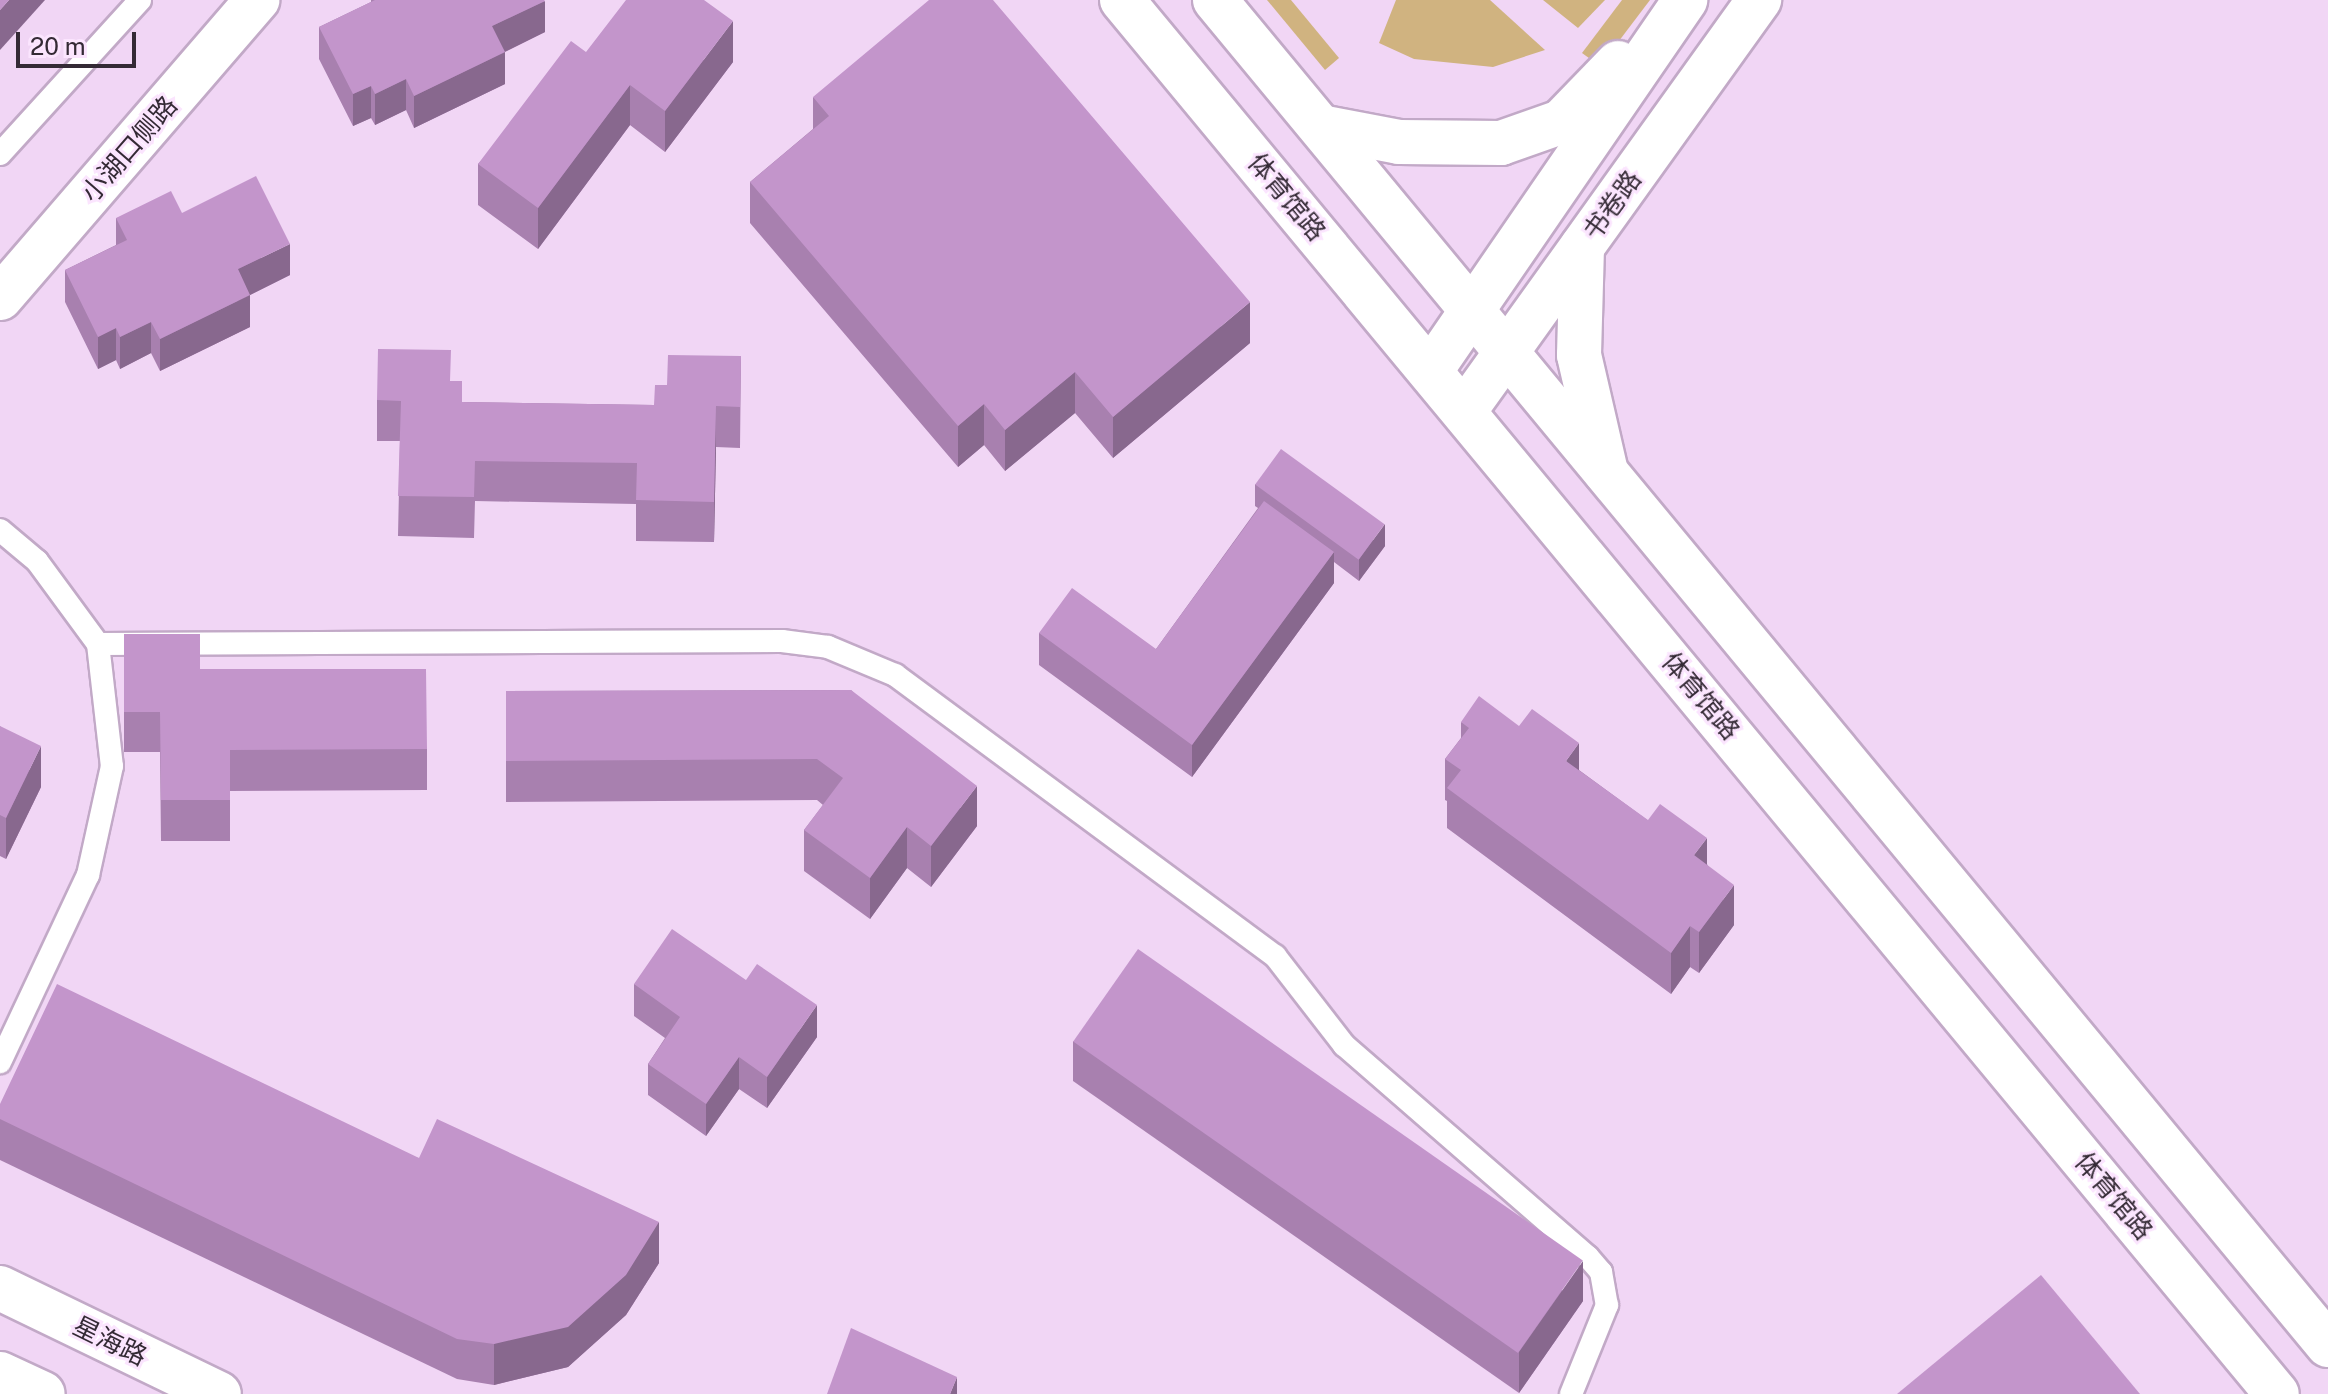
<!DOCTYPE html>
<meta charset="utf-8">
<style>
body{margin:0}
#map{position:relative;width:2328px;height:1394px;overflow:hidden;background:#f1d6f5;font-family:"Public Sans","Noto Sans SC",sans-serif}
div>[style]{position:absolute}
.green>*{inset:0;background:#d0b380}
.roads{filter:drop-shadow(2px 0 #c2a9c7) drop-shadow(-2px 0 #c2a9c7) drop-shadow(0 2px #c2a9c7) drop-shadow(0 -2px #c2a9c7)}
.service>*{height:22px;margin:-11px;padding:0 11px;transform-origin:11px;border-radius:11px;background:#fff}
.minor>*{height:44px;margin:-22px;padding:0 22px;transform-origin:22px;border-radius:22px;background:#fff}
.tertiary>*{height:44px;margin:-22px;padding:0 22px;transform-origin:22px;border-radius:22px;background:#fff}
.secondary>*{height:44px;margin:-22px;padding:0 22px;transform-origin:22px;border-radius:22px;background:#fff}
.wall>*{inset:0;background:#a880af}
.shaded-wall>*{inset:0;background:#88688e}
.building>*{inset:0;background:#c395cb;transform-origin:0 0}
span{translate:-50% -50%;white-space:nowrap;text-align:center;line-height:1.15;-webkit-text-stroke:6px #fbe5fe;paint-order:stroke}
.street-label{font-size:26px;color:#342a35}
.scale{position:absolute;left:16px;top:32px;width:120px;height:36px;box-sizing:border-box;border:4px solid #342a35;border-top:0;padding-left:10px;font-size:24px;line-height:28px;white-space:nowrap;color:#342a35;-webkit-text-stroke:6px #fbe5fe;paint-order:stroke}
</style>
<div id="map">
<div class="green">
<i style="clip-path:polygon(1267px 0,1291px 0,1339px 58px,1325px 70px)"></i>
<i style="clip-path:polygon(1396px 0,1490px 0,1545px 50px,1493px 67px,1414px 59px,1379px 43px)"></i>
<i style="clip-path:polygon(1543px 0,1605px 0,1578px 28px)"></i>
<i style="clip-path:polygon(1622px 0,1650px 0,1600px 66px,1582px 53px)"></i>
</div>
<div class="roads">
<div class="service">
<i style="left:0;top:154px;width:208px;rotate:-47.7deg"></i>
<i style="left:0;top:530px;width:48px;rotate:40deg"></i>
<i style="left:37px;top:561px;width:103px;rotate:53.7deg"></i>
<i style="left:98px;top:644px;width:123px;rotate:83.5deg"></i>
<i style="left:112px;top:766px;width:112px;rotate:102.4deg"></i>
<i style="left:88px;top:875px;width:207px;rotate:115.2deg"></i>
<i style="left:98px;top:644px;width:684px;rotate:-0.25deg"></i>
<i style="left:782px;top:641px;width:46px;rotate:7.4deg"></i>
<i style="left:828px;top:647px;width:73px;rotate:22.7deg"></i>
<i style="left:895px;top:675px;width:473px;rotate:36.5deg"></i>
<i style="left:1275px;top:956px;width:113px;rotate:52.2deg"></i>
<i style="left:1344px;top:1045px;width:323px;rotate:41deg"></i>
<i style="left:1588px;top:1257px;width:20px;rotate:49deg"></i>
<i style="left:1601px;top:1272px;width:34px;rotate:80deg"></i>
<i style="left:1607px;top:1305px;width:96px;rotate:112deg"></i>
</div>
<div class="minor">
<i style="left:0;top:298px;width:394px;rotate:-49.2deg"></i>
</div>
<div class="tertiary">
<i style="left:1321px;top:127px;width:79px;rotate:10.9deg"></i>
<i style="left:1399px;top:142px;width:102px;rotate:0.6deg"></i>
<i style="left:1501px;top:143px;width:64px;rotate:-19.3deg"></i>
<i style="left:1561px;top:122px;width:82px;rotate:-46deg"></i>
<i style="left:1582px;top:247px;width:108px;rotate:91.6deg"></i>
<i style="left:1579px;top:355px;width:120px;rotate:77deg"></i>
<i style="left:1431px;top:370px;width:449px;rotate:-55.5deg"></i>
<i style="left:1465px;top:410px;width:505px;rotate:-54.36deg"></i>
<i style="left:0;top:1288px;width:243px;rotate:25.8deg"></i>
<i style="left:0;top:1374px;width:47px;rotate:24.9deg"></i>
</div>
<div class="secondary">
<i style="left:1122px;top:0;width:1810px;rotate:50.36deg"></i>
<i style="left:1215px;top:0;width:1746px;rotate:50.39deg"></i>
</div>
</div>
<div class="wall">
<i style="clip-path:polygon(371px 0,544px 0,545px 32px,505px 52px,505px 84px,414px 128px,406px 110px,375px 125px,371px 118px,353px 126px,319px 59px,319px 27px,371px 2px)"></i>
<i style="clip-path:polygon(586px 52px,733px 62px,665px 152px,630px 125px,538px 249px,478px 205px,478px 164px)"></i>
<i style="clip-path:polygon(813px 97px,1250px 343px,1113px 458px,1075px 413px,1005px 471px,984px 445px,958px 467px,750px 223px,750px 182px,813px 129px)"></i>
<i style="clip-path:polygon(182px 213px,290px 275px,250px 295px,250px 327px,160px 371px,151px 353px,120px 369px,116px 360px,98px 369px,65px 302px,65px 270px,116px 245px,116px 218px)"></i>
<i style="clip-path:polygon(741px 356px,740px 448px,716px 447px,714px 542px,636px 541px,636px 504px,475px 501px,474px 538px,398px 536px,400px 441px,377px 441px,377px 400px,451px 381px,462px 402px,654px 405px,667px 385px)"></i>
<i style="clip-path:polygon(1255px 484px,1385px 546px,1359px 581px,1334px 562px,1334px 583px,1192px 777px,1039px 665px,1039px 633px,1156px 649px,1258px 508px,1255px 506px)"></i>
<i style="clip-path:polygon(124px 634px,200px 669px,427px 749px,427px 790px,230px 791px,230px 841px,161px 841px,160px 752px,124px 752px)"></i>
<i style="clip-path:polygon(851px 690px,977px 826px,931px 887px,907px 868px,870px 919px,804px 871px,804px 830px,823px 805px,817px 800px,506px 802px,506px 691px)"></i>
<i style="clip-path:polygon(1461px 722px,1579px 770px,1707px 864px,1734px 925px,1699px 973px,1690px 967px,1671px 994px,1447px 828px,1447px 801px,1445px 800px,1445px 759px,1461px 738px)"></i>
<i style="clip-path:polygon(0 726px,41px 787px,6px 859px,0 856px)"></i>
<i style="clip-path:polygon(634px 984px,817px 1037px,767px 1108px,739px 1089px,706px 1136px,648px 1095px,648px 1064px,665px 1038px,634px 1016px)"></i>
<i style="clip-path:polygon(1073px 1041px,1583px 1301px,1519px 1393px,1073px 1081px)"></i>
<i style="clip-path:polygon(0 1104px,419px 1158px,659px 1263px,626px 1315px,568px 1367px,494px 1385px,457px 1379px,0 1160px)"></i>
</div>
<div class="shaded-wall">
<i style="clip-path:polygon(9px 0,45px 0,0 50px,0 10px)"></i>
<i style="clip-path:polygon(545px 1px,545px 32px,492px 58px,492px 26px)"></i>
<i style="clip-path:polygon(733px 21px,733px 62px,665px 152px,665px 111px)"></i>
<i style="clip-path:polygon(505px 52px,505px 84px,414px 128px,414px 96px)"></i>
<i style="clip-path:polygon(406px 79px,406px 110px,375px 125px,375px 94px)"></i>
<i style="clip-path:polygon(630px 85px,630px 125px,538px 249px,538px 208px)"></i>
<i style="clip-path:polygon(371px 86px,371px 118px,353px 126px,353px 94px)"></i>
<i style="clip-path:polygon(290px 244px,290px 275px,238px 301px,238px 269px)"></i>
<i style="clip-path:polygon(250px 295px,250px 327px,160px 371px,160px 339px)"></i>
<i style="clip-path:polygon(1250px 302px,1250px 343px,1113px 458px,1113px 417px)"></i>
<i style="clip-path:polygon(151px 322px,151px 353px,120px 369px,120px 337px)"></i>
<i style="clip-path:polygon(116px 328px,116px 360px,98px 369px,98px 337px)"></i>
<i style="clip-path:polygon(1075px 372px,1075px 413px,1005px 471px,1005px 430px)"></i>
<i style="clip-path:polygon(984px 404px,984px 445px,958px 467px,958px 426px)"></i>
<i style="clip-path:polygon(716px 406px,716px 447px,714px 542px,714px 502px)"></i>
<i style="clip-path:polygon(1385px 524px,1385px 546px,1359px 581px,1359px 559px)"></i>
<i style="clip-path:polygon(1334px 552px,1334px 583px,1192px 777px,1192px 745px)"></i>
<i style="clip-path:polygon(1579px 743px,1579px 784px,1566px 761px)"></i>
<i style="clip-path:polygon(41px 746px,41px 787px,6px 859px,6px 818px)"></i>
<i style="clip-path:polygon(977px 786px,977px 826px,931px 887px,931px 846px)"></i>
<i style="clip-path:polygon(907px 827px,907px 868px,870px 919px,870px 878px)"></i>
<i style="clip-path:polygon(1707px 838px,1707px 879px,1694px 855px)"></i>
<i style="clip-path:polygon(1734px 885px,1734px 925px,1699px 973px,1699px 932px)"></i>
<i style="clip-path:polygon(1690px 926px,1690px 967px,1671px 994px,1671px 953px)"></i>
<i style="clip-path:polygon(817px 1005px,817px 1037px,767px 1108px,767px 1077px)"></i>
<i style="clip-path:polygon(739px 1057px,739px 1089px,706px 1136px,706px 1104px)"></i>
<i style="clip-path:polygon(659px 1222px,659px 1263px,626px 1315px,568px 1367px,494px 1385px,494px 1344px)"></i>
<i style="clip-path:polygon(1583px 1261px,1583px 1301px,1519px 1393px,1519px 1352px)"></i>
<i style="clip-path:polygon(957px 1377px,957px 1394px,950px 1394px)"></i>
</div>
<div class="building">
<i style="clip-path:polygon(0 0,9px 0,0 10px)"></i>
<i style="clip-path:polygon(375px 0,544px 0,545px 1px,492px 26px,505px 52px,414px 96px,406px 79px,375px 94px,371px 86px,353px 94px,319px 27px)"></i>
<i style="clip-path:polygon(626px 0,704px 0,733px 21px,665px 111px,630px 85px,538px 208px,478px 164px,571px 41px,586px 52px)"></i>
<i style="clip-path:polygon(929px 0,993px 0,1250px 302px,1113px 417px,1075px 372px,1005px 430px,984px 404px,958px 426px,750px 182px,829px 116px,813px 97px)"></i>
<i style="clip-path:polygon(256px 176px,290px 244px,238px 269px,250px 295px,160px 339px,151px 322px,120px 337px,116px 328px,98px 337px,65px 270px,127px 240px,116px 218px,171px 191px,182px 213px)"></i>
<i style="clip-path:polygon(378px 349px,451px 350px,450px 381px,462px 381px,462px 402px,654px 405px,655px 385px,667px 385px,668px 355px,741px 356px,740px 407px,716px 406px,714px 502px,636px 500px,637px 463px,475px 461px,474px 497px,398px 496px,401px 401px,377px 400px)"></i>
<i style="left:1281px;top:449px;width:128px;height:44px;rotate:36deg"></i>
<i style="clip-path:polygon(1264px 501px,1334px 552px,1192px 745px,1039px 633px,1072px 588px,1156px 649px)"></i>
<i style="clip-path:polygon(124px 634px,200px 634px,200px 669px,426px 669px,427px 749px,230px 750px,230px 800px,161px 800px,160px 712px,124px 712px)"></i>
<i style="clip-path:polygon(851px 690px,977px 786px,931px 846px,907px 827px,870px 878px,804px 830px,843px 778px,817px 759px,506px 761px,506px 691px)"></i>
<i style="clip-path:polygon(1479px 696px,1519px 726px,1532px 709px,1579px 743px,1566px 761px,1648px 820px,1660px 804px,1707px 838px,1694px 855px,1734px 885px,1699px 932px,1690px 926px,1671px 953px,1447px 788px,1461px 770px,1445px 759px,1469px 728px,1461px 722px)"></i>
<i style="clip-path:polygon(0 726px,41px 746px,6px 818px,0 815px)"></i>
<i style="clip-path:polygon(672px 929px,746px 980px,757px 964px,817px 1005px,767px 1077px,739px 1057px,706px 1104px,648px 1064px,680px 1017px,634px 984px)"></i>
<i style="left:1138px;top:949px;width:543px;height:113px;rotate:35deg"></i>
<i style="clip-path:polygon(57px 984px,419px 1158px,437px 1119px,659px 1222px,626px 1275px,568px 1327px,494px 1344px,457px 1339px,0 1119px,0 1104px)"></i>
<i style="clip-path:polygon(2041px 1275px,2140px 1394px,1897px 1394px)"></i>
<i style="clip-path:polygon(851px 1328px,957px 1377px,950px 1394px,827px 1394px)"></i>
</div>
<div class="street-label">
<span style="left:129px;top:149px;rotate:-49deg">小湖口侧路</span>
<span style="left:1287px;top:197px;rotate:50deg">体育馆路</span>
<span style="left:1612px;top:205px;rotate:-54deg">书卷路</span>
<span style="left:1701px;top:696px;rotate:50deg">体育馆路</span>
<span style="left:2114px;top:1196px;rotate:50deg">体育馆路</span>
<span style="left:110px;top:1341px;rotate:26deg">星海路</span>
</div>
<div class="scale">20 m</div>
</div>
